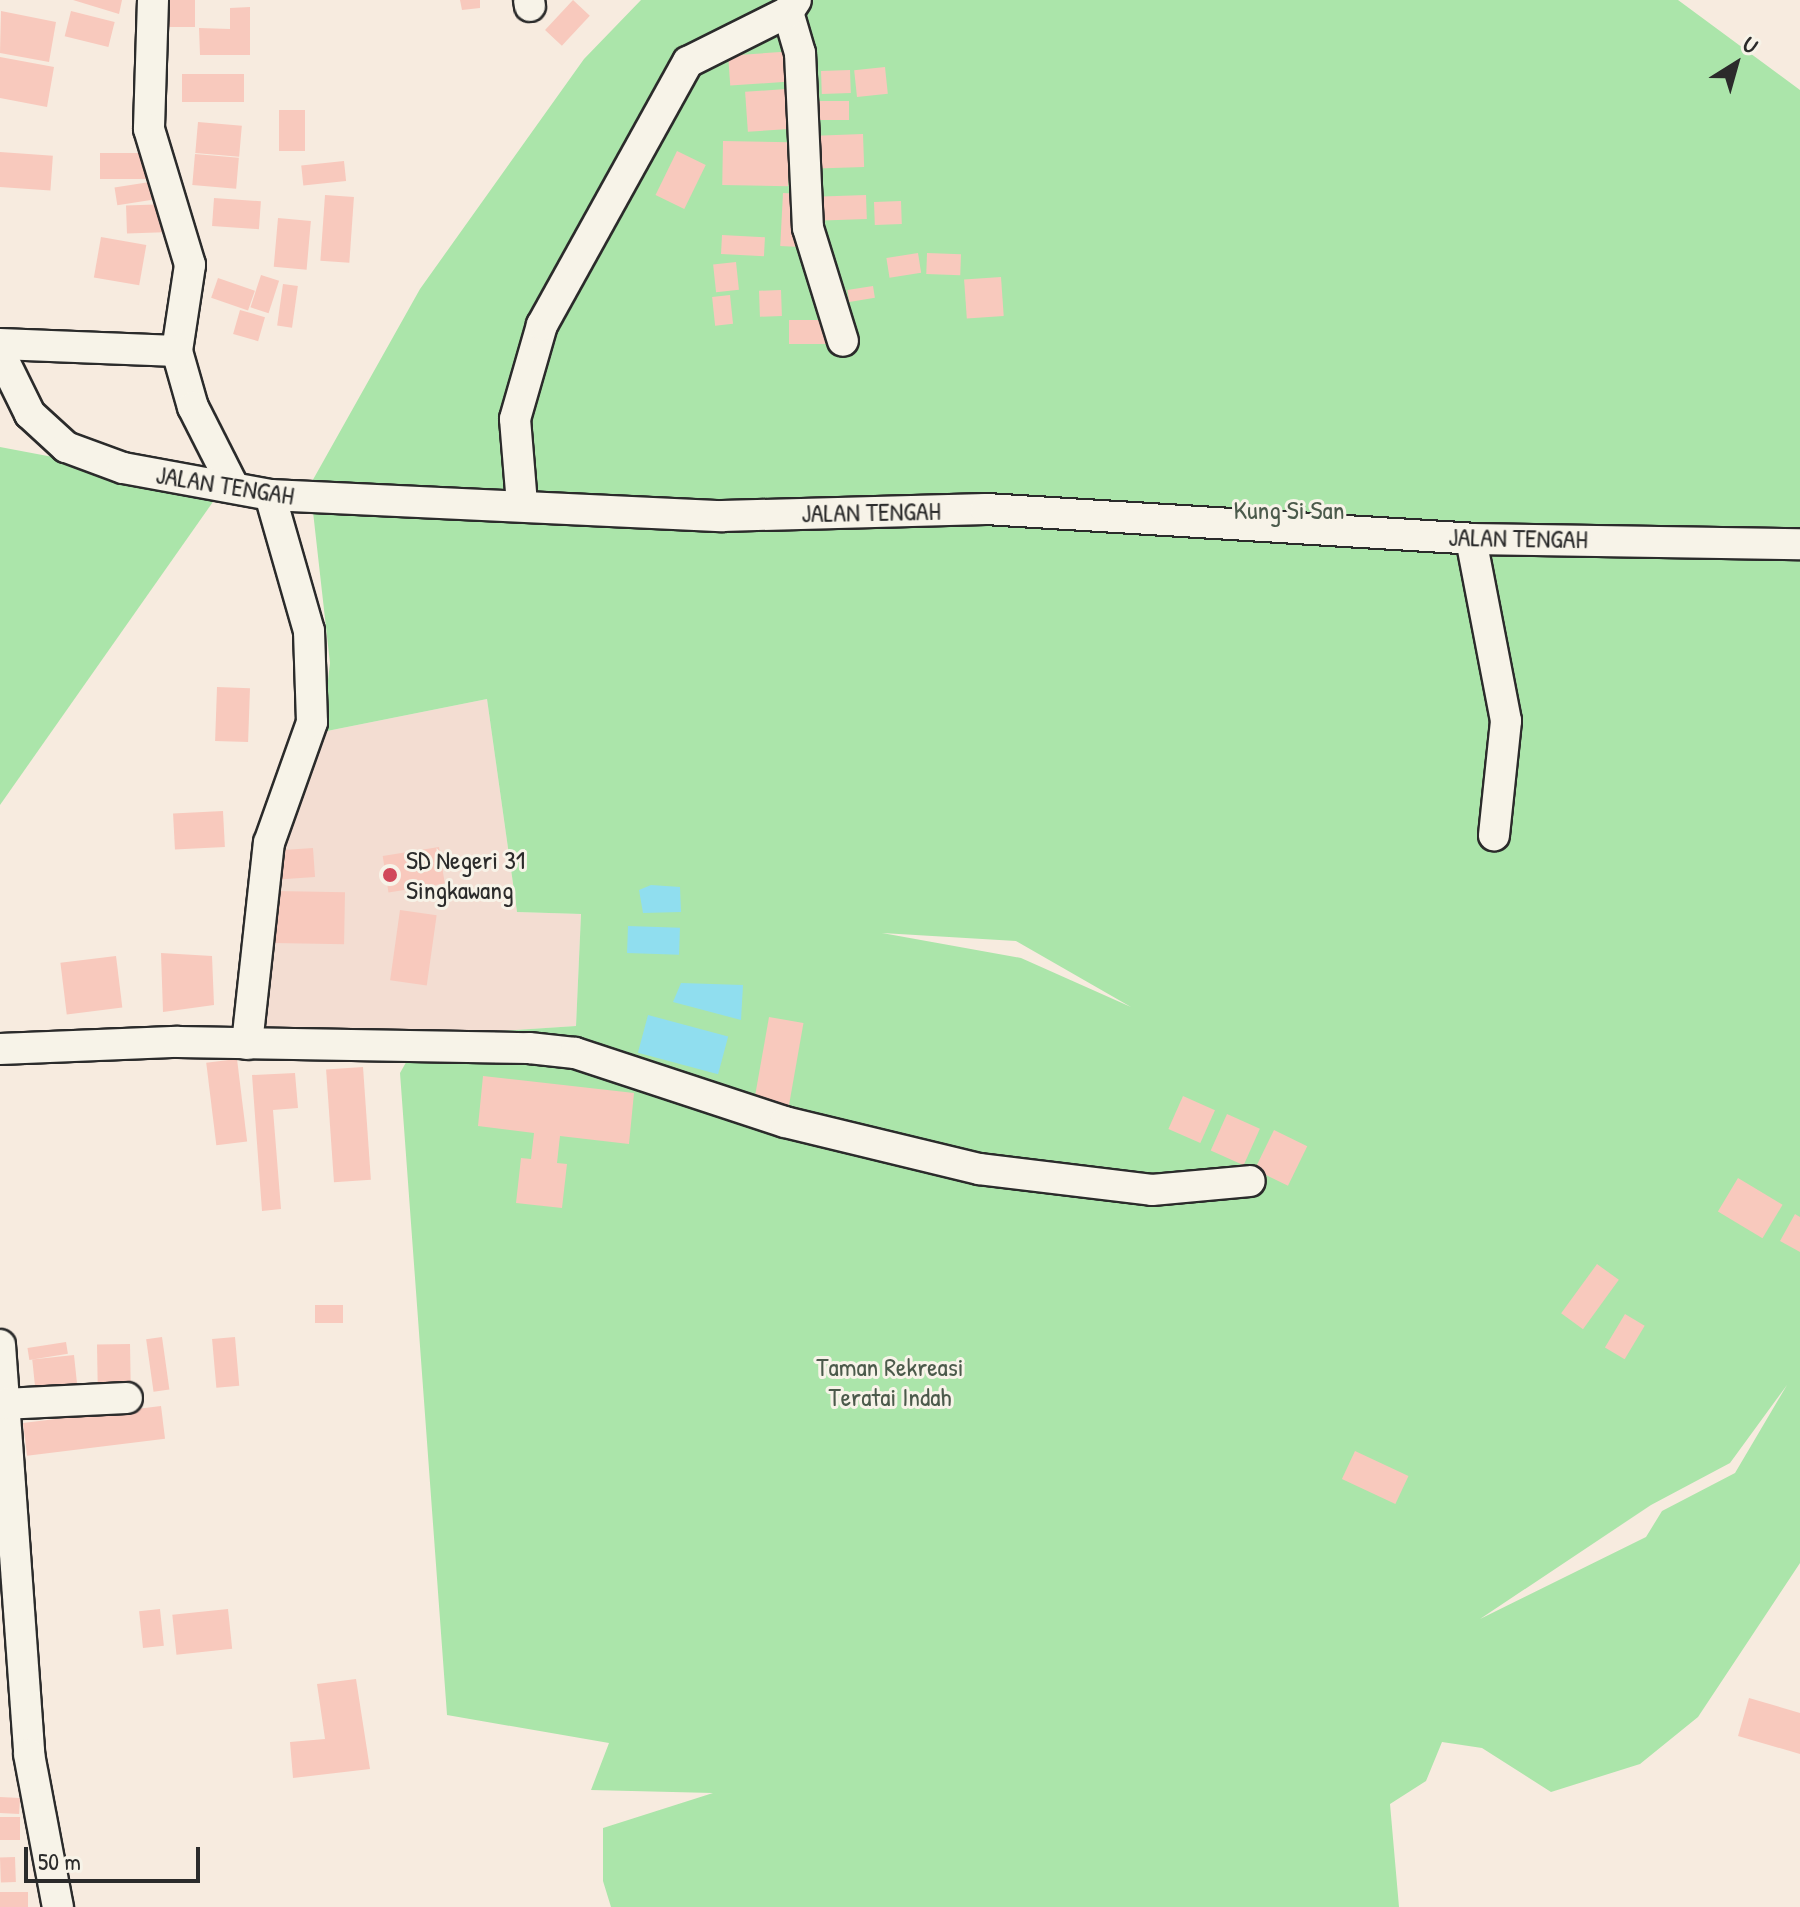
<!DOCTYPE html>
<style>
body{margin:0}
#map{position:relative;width:1800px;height:1907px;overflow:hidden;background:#f7ebdf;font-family:"Patrick Hand",sans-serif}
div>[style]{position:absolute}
.built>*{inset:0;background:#f3ddd2}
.green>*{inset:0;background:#abe5aa}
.water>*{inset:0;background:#90deef;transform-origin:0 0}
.building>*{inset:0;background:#f8c9bd;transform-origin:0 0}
.roads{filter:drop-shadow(2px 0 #2b2b2b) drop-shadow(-2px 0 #2b2b2b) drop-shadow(0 2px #2b2b2b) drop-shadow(0 -2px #2b2b2b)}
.minor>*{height:30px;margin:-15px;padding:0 15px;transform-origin:15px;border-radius:15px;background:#f7f3e8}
.dots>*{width:22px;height:22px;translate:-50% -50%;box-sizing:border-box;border:4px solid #f7f3e8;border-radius:50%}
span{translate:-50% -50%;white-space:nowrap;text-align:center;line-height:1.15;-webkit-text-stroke:6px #f7f3e8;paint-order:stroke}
.street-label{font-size:26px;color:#2b2b2b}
.park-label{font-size:26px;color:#4b5a4b}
.poi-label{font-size:26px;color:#2b2b2b}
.left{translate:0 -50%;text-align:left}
.north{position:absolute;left:1696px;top:24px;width:80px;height:80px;-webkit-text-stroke:6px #f7f3e8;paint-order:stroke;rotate:37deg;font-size:22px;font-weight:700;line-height:32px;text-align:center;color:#2b2b2b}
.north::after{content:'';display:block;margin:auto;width:28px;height:36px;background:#2b2b2b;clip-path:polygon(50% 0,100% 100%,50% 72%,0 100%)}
.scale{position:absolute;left:24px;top:1847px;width:176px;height:36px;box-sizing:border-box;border:4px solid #2b2b2b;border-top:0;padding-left:10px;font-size:24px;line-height:28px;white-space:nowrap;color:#2b2b2b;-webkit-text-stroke:6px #f7f3e8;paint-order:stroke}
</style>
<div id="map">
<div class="built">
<i style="clip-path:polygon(487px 699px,517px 912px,581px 914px,576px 1026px,421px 1036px,258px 1028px,270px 838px,322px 732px)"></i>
</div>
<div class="green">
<i style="clip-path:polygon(evenodd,641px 0,1678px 0,1800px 90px,1800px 1563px,1698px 1717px,1640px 1764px,1551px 1792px,1482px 1748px,1442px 1742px,1426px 1781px,1390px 1804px,1399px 1907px,611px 1907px,603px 1881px,603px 1828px,713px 1793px,591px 1790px,609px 1743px,447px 1715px,400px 1073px,421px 1036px,576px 1026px,581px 914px,517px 912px,487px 699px,322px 732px,330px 663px,310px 485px,420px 289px,584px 59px,641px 0,882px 933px,1016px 941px,1131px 1007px,1021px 958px,882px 933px,641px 0,1787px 1385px,1735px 1473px,1662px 1511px,1646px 1537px,1480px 1619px,1651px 1505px,1730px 1463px,1787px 1385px)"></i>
<i style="clip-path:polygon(0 447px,222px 489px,0 805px)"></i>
</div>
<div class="water">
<i style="clip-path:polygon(651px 885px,680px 887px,681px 912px,643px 913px,639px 890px)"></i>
<i style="left:628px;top:926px;width:52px;height:27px;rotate:2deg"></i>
<i style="clip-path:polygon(681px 983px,743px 985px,741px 1020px,673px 1002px)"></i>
<i style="left:648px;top:1015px;width:83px;height:39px;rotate:15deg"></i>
</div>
<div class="building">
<i style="clip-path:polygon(73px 0,122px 0,119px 14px)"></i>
<i style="left:168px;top:0;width:27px;height:27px"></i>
<i style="clip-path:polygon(460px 0,480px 0,480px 8px,462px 10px)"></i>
<i style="left:573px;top:0;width:23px;height:41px;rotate:43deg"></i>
<i style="clip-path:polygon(250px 7px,250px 55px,200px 55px,199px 28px,230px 29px,230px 8px)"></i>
<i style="clip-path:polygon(1px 11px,56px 22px,49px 62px,0 53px)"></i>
<i style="left:71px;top:11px;width:45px;height:26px;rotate:14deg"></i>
<i style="left:795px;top:51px;width:30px;height:67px;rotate:86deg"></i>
<i style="clip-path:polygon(0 57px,54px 67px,47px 107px,0 98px)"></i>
<i style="left:885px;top:67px;width:27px;height:31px;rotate:84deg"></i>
<i style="left:850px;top:70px;width:23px;height:29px;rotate:88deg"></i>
<i style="left:182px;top:74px;width:62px;height:28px"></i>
<i style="left:786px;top:89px;width:40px;height:41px;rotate:86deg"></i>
<i style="left:849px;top:101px;width:19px;height:34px;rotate:90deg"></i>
<i style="left:279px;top:110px;width:26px;height:41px"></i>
<i style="left:198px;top:122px;width:44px;height:31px;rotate:5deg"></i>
<i style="left:863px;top:134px;width:33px;height:47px;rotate:88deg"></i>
<i style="left:723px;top:141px;width:66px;height:44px;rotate:1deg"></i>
<i style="left:677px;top:151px;width:32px;height:49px;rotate:26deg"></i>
<i style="left:0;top:152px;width:53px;height:35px;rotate:4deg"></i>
<i style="left:100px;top:153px;width:50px;height:26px"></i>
<i style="left:195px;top:154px;width:44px;height:31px;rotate:5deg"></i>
<i style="left:344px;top:161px;width:20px;height:43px;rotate:84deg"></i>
<i style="left:156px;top:181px;width:18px;height:42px;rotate:81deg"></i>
<i style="left:783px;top:193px;width:20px;height:53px;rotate:3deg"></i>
<i style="left:325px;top:195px;width:29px;height:66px;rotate:4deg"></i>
<i style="left:866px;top:195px;width:24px;height:44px;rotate:88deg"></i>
<i style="left:214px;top:198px;width:47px;height:28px;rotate:4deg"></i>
<i style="left:901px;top:201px;width:23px;height:27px;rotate:88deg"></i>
<i style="left:170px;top:204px;width:28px;height:44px;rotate:88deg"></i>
<i style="left:278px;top:218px;width:33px;height:49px;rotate:5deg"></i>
<i style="left:722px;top:235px;width:43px;height:19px;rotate:3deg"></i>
<i style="left:101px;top:237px;width:46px;height:41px;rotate:10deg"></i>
<i style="left:918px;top:253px;width:20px;height:32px;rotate:81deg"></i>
<i style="left:927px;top:253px;width:34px;height:21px;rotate:2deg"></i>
<i style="left:736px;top:262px;width:28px;height:23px;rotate:84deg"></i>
<i style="left:261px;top:275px;width:19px;height:34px;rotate:18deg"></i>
<i style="left:1001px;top:277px;width:39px;height:37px;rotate:86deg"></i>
<i style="left:218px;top:278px;width:39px;height:21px;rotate:19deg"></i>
<i style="left:283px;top:284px;width:15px;height:42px;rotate:8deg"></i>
<i style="left:873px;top:286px;width:12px;height:26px;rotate:81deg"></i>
<i style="left:781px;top:290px;width:26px;height:22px;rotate:88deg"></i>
<i style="left:730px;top:295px;width:29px;height:18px;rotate:84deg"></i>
<i style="left:240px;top:310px;width:26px;height:25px;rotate:16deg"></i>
<i style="left:827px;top:320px;width:24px;height:38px;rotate:90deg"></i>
<i style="left:217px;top:687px;width:33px;height:54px;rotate:2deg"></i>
<i style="left:223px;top:811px;width:36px;height:50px;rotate:87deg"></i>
<i style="left:439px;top:847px;width:37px;height:57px;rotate:81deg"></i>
<i style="left:313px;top:848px;width:29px;height:33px;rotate:86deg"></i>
<i style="left:275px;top:891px;width:70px;height:52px;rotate:1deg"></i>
<i style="left:400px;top:910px;width:37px;height:71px;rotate:8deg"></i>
<i style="clip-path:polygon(161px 953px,212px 956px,214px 1005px,163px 1012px)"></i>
<i style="left:116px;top:956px;width:52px;height:56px;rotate:83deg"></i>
<i style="left:769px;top:1017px;width:35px;height:91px;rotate:10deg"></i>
<i style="left:237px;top:1059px;width:83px;height:31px;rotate:83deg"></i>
<i style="left:363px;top:1067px;width:113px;height:37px;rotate:86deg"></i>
<i style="clip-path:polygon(295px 1073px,298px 1108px,273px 1110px,281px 1209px,262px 1211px,252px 1075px)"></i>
<i style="clip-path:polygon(483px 1076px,634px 1093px,629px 1144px,560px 1136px,557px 1163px,567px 1164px,562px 1208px,516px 1203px,521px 1158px,531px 1159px,534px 1133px,478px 1126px)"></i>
<i style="left:1183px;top:1096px;width:35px;height:36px;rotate:24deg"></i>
<i style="left:1227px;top:1114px;width:36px;height:40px;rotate:24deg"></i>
<i style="left:1274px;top:1130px;width:37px;height:44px;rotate:26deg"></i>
<i style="left:1738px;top:1178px;width:52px;height:39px;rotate:31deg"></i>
<i style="clip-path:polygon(1795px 1214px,1800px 1217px,1800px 1252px,1780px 1241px)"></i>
<i style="left:1597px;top:1264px;width:27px;height:61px;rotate:36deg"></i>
<i style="left:315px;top:1305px;width:28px;height:18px"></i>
<i style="left:1625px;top:1314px;width:23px;height:39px;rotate:31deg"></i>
<i style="left:162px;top:1337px;width:53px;height:16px;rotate:82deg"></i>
<i style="left:235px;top:1337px;width:49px;height:23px;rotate:85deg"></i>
<i style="left:66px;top:1342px;width:12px;height:39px;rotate:81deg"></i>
<i style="left:130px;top:1344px;width:48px;height:33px;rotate:89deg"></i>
<i style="left:74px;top:1355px;width:37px;height:42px;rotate:84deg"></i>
<i style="left:161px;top:1406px;width:33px;height:139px;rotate:83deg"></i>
<i style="left:1355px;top:1451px;width:59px;height:31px;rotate:25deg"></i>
<i style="left:160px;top:1609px;width:37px;height:21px;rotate:84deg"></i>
<i style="left:228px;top:1609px;width:40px;height:56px;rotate:84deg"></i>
<i style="clip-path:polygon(356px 1679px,370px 1769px,293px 1778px,290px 1742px,325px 1739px,317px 1684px)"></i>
<i style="clip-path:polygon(1749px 1698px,1800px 1713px,1800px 1754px,1738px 1736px)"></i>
<i style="left:0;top:1797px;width:20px;height:16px;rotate:3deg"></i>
<i style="left:0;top:1817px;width:20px;height:23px"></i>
<i style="left:15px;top:1857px;width:25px;height:15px;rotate:88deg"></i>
<i style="left:28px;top:1892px;width:15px;height:28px;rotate:90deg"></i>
</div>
<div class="roads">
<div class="minor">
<i style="left:153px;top:0;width:129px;rotate:91.8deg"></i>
<i style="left:149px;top:129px;width:142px;rotate:73.2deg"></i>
<i style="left:190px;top:265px;width:87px;rotate:98.6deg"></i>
<i style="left:177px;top:351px;width:58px;rotate:74.1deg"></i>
<i style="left:193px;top:407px;width:89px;rotate:63.1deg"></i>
<i style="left:529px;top:0;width:6px;rotate:81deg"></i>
<i style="left:788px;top:12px;width:43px;rotate:73.7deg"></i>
<i style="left:800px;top:53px;width:175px;rotate:87.4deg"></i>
<i style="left:808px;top:228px;width:118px;rotate:72.8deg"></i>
<i style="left:0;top:344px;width:177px;rotate:2.3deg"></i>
<i style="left:0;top:353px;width:68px;rotate:63.8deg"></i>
<i style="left:30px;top:414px;width:49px;rotate:42.5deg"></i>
<i style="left:66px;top:447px;width:61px;rotate:20.2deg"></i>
<i style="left:123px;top:468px;width:149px;rotate:10.4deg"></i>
<i style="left:270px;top:495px;width:452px;rotate:2.7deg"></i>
<i style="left:722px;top:516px;width:264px;rotate:-1.5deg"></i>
<i style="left:986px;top:509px;width:486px;rotate:3.5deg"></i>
<i style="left:1471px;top:539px;width:329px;rotate:0.9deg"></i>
<i style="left:522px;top:504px;width:85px;rotate:-94.7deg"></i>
<i style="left:515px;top:419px;width:98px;rotate:-74deg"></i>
<i style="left:542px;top:325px;width:301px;rotate:-61deg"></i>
<i style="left:688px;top:62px;width:112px;rotate:-26.6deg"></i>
<i style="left:788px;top:12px;width:14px;rotate:-56deg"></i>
<i style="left:1471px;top:539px;width:185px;rotate:79.1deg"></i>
<i style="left:1506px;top:721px;width:115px;rotate:96deg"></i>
<i style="left:247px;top:1044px;width:202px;rotate:-83.8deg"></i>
<i style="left:269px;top:843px;width:128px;rotate:-70.4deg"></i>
<i style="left:312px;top:722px;width:91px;rotate:-91.9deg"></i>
<i style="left:309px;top:631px;width:141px;rotate:-106deg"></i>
<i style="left:0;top:1049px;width:178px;rotate:-2.3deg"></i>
<i style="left:178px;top:1042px;width:351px;rotate:1deg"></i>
<i style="left:529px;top:1048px;width:46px;rotate:6.2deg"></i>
<i style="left:575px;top:1053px;width:221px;rotate:18.2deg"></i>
<i style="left:785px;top:1122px;width:200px;rotate:13.6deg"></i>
<i style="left:979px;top:1169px;width:174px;rotate:6.9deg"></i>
<i style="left:1152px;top:1190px;width:98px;rotate:-5.2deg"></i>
<i style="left:0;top:1345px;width:410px;rotate:85.9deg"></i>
<i style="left:29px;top:1754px;width:156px;rotate:79.3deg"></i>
<i style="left:5px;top:1404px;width:122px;rotate:-2.8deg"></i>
</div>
</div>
<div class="dots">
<i style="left:390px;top:875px;background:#d1495b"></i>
</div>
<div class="street-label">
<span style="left:225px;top:485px;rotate:9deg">JALAN TENGAH</span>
<span style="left:871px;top:512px;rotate:-1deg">JALAN TENGAH</span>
<span style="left:1518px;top:538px;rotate:1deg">JALAN TENGAH</span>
</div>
<div class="park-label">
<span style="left:1289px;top:510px">Kung Si San</span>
<span style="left:890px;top:1382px">Taman Rekreasi<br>Teratai Indah</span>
</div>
<div class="poi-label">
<span class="left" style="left:406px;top:875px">SD Negeri 31<br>Singkawang</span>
</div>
<div class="north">U</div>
<div class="scale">50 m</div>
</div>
